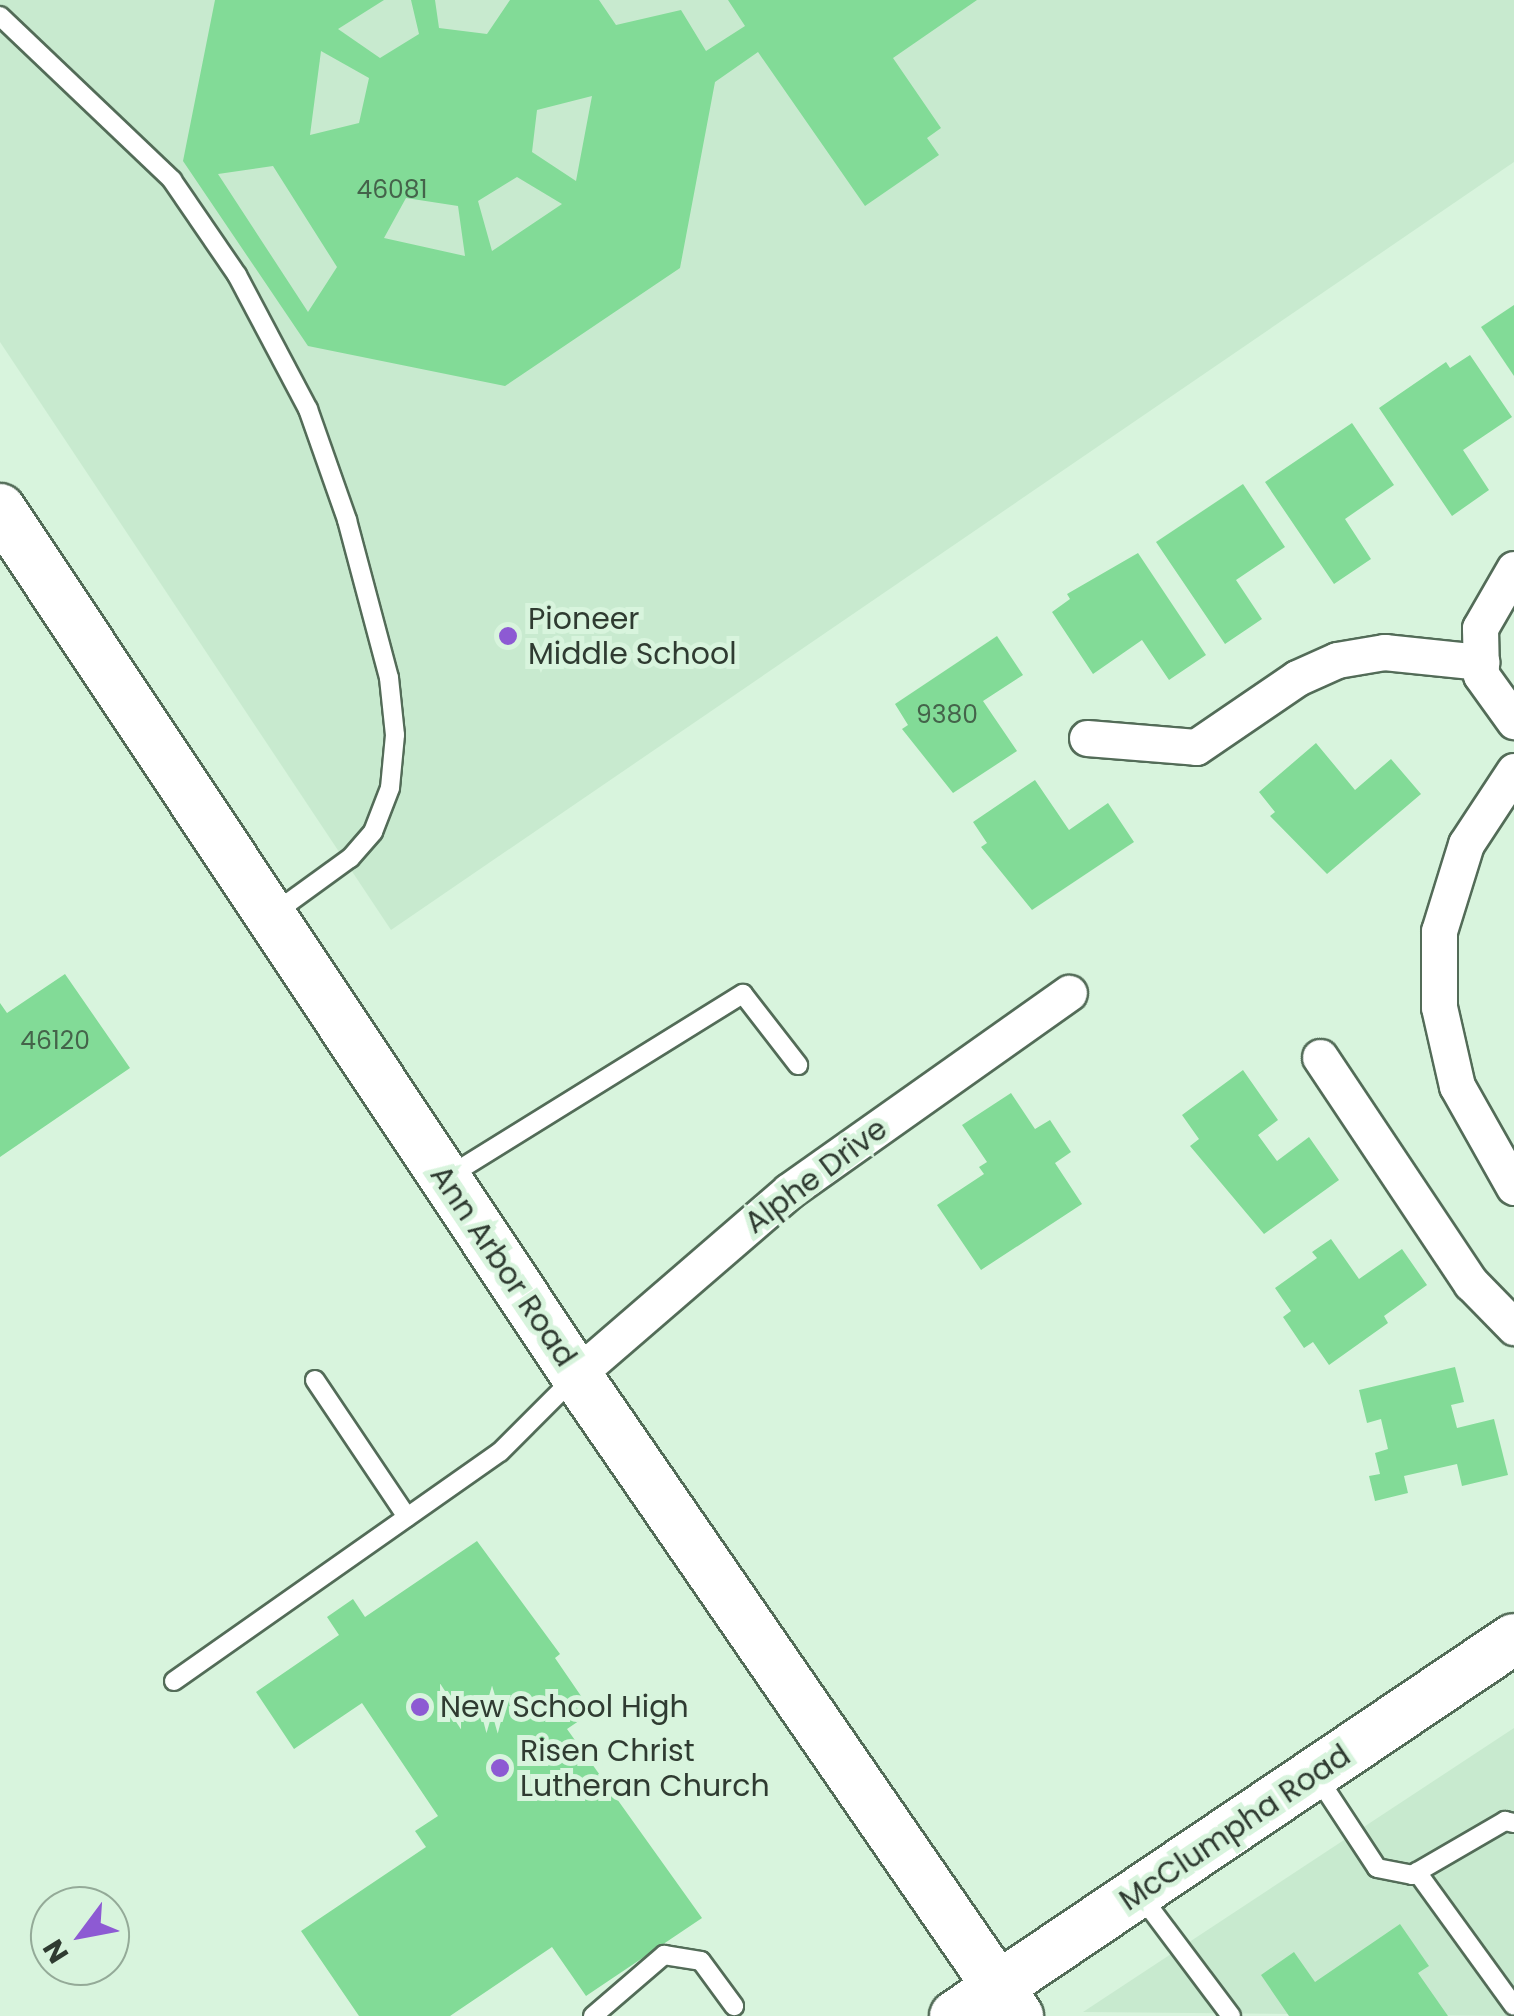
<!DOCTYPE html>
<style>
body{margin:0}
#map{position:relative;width:1514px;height:2016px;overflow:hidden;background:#d8f4dd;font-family:Poppins,sans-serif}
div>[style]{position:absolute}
.built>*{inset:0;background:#c8eacf}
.building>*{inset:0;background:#82db97}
.roads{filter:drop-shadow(2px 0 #536c58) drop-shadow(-2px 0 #536c58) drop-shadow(0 2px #536c58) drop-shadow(0 -2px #536c58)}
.lane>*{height:18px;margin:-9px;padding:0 9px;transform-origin:9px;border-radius:9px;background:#fff}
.street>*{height:35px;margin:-17.5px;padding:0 17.5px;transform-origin:17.5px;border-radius:17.5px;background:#fff}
.secondary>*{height:50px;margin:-25px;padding:0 25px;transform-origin:25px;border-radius:25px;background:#fff}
.dots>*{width:28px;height:28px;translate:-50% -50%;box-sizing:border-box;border:5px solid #d8f4dd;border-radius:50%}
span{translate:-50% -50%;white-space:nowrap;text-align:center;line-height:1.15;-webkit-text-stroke:10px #d8f4dd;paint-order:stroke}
.number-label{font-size:25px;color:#44634a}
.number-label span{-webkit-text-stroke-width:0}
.poi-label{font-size:30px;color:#2f3b31}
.left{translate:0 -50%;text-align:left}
.street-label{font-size:30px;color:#2f3b31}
.north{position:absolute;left:30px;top:1886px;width:100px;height:100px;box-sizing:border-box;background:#d8f4dd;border:2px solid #94aa98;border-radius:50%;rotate:238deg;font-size:28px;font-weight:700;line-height:40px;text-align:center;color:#2f3b31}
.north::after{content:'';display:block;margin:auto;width:35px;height:45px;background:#8d5ad3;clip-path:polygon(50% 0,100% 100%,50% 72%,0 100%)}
</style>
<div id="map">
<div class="built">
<i style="clip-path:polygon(0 0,1514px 0,1514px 162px,391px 930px,0 342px)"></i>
<i style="clip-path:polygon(1514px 1728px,1514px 2016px,1083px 2012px)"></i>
</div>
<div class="building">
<i style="clip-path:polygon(evenodd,215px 0,384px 0,338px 29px,380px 58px,419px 34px,411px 0,435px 0,439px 28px,487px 34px,510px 0,599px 0,616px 25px,681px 10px,706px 51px,745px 26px,728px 0,977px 0,893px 58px,941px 128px,927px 138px,939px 155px,865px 206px,758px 52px,715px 82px,680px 268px,505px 386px,308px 346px,183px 161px,215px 0,321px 51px,369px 78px,359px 123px,310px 135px,321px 51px,215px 0,592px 96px,576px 181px,532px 152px,537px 110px,592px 96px,215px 0,273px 166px,337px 267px,308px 312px,218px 174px,273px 166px,215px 0,517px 177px,562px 204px,492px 251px,478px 201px,517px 177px,215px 0,406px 198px,458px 206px,465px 256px,384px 238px,406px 198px)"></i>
<i style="clip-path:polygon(1514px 305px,1514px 376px,1481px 327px)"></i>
<i style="clip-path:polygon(1470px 355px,1512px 417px,1463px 450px,1489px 490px,1452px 516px,1379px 408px,1446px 362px,1450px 368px)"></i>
<i style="clip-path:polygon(1352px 423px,1394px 485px,1345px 519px,1371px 559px,1334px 584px,1265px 482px)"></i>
<i style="clip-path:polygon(1243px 484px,1285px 547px,1236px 580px,1262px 619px,1225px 644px,1156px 542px)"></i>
<i style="clip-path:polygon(1138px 553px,1206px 655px,1169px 680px,1142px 640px,1093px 674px,1052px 612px,1070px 599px,1067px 594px)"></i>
<i style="clip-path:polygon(997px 636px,1023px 675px,983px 701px,1017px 751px,953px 793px,902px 729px,908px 725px,895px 704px)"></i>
<i style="clip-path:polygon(1316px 743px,1355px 790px,1391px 759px,1421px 794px,1327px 874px,1270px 816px,1275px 812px,1259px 792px)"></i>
<i style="clip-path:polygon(1035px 780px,1069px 830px,1108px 803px,1134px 842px,1032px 910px,981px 847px,987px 843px,973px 822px)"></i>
<i style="clip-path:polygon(65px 974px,130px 1068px,0 1157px,0 1003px,7px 1013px)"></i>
<i style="clip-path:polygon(1243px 1070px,1278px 1120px,1258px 1135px,1277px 1161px,1309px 1137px,1339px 1180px,1264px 1234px,1190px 1146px,1199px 1139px,1182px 1115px)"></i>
<i style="clip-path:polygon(1011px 1093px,1035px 1129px,1050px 1120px,1071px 1152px,1055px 1163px,1082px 1204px,981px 1270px,937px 1205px,984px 1174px,979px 1167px,987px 1162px,962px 1125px)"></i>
<i style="clip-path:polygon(1331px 1239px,1359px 1279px,1402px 1249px,1427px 1285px,1384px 1316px,1388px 1323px,1329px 1365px,1313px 1342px,1304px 1348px,1283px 1317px,1291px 1311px,1275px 1288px,1317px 1258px,1312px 1252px)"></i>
<i style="clip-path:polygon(1455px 1367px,1464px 1402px,1451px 1405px,1457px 1428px,1494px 1419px,1508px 1475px,1462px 1486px,1457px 1464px,1404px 1476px,1408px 1493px,1375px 1501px,1369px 1476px,1380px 1474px,1375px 1453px,1388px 1449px,1381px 1419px,1367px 1423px,1359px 1390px)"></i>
<i style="clip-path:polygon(477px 1541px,560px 1654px,555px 1658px,592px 1712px,567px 1729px,702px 1918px,586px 1996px,552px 1947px,450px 2016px,359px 2016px,301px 1931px,426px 1847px,415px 1831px,438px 1816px,362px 1703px,294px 1749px,256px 1692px,339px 1635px,327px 1617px,353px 1599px,365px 1617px)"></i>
<i style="clip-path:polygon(1400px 1924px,1429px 1966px,1418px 1973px,1448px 2016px,1289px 2016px,1261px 1975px,1294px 1952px,1315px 1982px)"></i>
</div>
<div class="roads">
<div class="lane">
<i style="left:0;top:16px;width:238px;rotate:43.6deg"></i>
<i style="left:172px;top:180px;width:115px;rotate:55.6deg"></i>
<i style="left:237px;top:275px;width:152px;rotate:62.1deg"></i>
<i style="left:308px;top:409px;width:118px;rotate:70.6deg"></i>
<i style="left:347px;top:520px;width:163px;rotate:75.1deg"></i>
<i style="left:389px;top:678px;width:57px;rotate:84deg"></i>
<i style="left:395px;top:735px;width:53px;rotate:95.4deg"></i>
<i style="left:390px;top:788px;width:47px;rotate:111.1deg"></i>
<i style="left:373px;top:832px;width:35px;rotate:131deg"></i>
<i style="left:350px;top:858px;width:95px;rotate:144deg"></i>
<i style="left:449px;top:1176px;width:346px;rotate:-31.8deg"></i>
<i style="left:743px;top:994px;width:90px;rotate:52.2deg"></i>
<i style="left:315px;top:1380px;width:165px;rotate:56.1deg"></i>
<i style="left:174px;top:1681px;width:398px;rotate:-35.1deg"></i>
<i style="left:500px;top:1452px;width:106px;rotate:-45deg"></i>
<i style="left:1316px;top:1775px;width:111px;rotate:56.7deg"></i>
<i style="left:1377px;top:1868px;width:36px;rotate:11deg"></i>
<i style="left:1412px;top:1875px;width:108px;rotate:-30.1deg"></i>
<i style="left:1505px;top:1821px;width:9px;rotate:13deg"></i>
<i style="left:1417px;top:1872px;width:165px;rotate:54.1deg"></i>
<i style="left:1141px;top:1896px;width:150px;rotate:53.1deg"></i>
<i style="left:593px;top:2016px;width:94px;rotate:-40.7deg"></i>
<i style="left:664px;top:1955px;width:37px;rotate:9deg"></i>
<i style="left:701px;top:1961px;width:56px;rotate:53.7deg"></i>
</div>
<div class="street">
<i style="left:1514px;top:569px;width:68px;rotate:120deg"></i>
<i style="left:1480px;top:628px;width:47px;rotate:88.8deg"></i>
<i style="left:1481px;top:675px;width:57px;rotate:54.3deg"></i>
<i style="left:1087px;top:738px;width:109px;rotate:4.7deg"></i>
<i style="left:1196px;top:747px;width:122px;rotate:-34.3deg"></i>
<i style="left:1297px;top:678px;width:44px;rotate:-24.2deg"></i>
<i style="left:1337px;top:660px;width:48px;rotate:-9.7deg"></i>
<i style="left:1384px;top:652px;width:98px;rotate:5.9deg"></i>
<i style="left:1514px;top:771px;width:87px;rotate:123.3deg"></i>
<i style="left:1466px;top:844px;width:91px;rotate:107.2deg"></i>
<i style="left:1439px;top:931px;width:76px;rotate:90deg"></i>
<i style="left:1439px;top:1007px;width:81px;rotate:77.2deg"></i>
<i style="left:1457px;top:1086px;width:116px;rotate:60.6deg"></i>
<i style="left:1320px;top:1057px;width:272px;rotate:56.3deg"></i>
<i style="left:1471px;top:1283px;width:62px;rotate:45.7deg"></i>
<i style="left:576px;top:1375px;width:281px;rotate:-40.8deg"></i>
<i style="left:789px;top:1191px;width:343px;rotate:-35.3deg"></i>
</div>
<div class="secondary">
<i style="left:0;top:509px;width:1040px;rotate:56.37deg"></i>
<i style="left:576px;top:1375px;width:779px;rotate:55.41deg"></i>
<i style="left:955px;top:2016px;width:674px;rotate:-34deg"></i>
</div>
</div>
<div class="dots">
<i style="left:508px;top:636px;background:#8d5ad3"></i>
<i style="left:420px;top:1707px;background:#8d5ad3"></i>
<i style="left:500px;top:1768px;background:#8d5ad3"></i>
</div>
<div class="number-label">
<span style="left:392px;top:190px">46081</span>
<span style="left:947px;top:715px">9380</span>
<span style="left:55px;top:1041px">46120</span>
</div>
<div class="poi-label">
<span class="left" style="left:528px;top:636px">Pioneer<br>Middle School</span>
<span class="left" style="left:440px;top:1707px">New School High</span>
<span class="left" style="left:520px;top:1768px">Risen Christ<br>Lutheran Church</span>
</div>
<div class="street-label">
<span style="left:816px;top:1176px;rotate:-37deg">Alphe Drive</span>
<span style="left:503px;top:1266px;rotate:56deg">Ann Arbor Road</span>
<span style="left:1235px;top:1828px;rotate:-34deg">McClumpha Road</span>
</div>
<div class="north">N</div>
</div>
